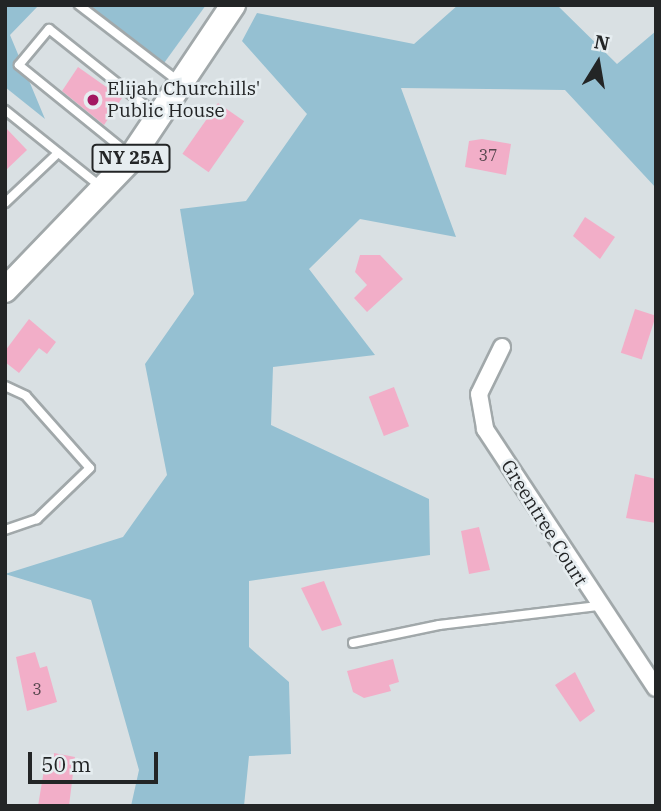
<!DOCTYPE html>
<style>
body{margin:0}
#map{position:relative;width:661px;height:811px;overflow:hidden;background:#d9e0e3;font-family:"IBM Plex Serif",serif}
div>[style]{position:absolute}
.green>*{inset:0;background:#95c0d2}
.building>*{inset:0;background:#f2aec8;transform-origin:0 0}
.roads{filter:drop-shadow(2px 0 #a1a8aa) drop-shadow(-2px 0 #a1a8aa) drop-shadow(0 2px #a1a8aa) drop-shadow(0 -2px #a1a8aa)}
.service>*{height:8px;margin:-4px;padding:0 4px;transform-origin:4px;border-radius:4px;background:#fff}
.minor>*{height:16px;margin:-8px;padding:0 8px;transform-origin:8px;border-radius:8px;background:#fff}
.primary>*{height:24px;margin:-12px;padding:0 12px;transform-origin:12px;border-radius:12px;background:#fff}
.dots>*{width:19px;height:19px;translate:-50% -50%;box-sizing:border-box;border:4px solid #e6edf0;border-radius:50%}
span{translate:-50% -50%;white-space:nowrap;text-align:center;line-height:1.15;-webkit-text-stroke:5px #e6edf0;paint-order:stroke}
.number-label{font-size:16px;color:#57474e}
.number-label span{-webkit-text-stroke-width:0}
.shield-label span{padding:2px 5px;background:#e6edf0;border:2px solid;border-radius:5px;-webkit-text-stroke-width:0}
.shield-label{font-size:18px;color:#232526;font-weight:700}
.poi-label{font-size:19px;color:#232526}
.left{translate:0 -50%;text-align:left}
.street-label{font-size:19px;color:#232526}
.frame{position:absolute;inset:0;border:7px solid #232526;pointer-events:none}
.north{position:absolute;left:563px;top:28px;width:70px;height:70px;-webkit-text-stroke:5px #e6edf0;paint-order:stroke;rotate:11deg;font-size:19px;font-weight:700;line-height:28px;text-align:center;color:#232526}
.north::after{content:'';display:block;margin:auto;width:24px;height:32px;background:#232526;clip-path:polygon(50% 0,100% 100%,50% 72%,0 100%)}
.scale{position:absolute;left:28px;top:752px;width:130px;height:32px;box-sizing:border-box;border:4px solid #232526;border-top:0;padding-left:9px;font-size:21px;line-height:24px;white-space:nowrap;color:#232526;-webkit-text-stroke:5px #e6edf0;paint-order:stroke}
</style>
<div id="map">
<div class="green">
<i style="clip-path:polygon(5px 5px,39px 5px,10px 35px,45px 119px,5px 87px)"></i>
<i style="clip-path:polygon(70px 5px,206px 5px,159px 70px)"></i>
<i style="clip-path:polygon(458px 5px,557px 5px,617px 64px,656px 31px,656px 188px,565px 90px,401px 88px,456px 237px,360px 219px,309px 269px,375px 355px,273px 367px,271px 425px,429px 499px,430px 555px,249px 581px,249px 647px,289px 682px,291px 754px,249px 756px,244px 806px,131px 806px,139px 770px,91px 600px,5px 574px,123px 537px,167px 475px,145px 364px,194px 294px,180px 209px,246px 201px,307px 114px,242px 41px,257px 13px,414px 44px)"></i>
</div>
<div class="building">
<i style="clip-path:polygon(78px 67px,122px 98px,104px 125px,62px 91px)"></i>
<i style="left:218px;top:103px;width:32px;height:62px;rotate:35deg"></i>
<i style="clip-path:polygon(5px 127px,27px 150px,5px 171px)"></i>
<i style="clip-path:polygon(482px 139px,511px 144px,506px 175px,465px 167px,469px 141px)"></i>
<i style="clip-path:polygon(585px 217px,615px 237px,600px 259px,573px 236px)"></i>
<i style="clip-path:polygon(360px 255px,380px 255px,403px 279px,367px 312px,354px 298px,367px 285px,355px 272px)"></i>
<i style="left:635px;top:309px;width:22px;height:46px;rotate:18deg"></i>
<i style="clip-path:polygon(29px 319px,56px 342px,47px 354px,39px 348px,19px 373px,5px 362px,5px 351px)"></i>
<i style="left:394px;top:387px;width:42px;height:27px;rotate:69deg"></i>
<i style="clip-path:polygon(635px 474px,656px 479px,656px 523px,626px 518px)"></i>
<i style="clip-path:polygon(479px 527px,490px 570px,469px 574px,461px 531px)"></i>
<i style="clip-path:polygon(324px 581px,342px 625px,322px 631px,301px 588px)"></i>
<i style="clip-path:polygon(35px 652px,40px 668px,47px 666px,57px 702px,27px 711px,16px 657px)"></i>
<i style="clip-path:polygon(393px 659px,399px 682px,389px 685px,391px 691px,364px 698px,353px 692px,347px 671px)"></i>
<i style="clip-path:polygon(575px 672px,595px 711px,580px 722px,555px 685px)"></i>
<i style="clip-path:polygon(54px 753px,75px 757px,69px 806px,38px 806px,45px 764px,52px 766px)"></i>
</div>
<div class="roads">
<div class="service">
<i style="left:79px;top:5px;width:125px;rotate:37.5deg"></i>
<i style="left:5px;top:110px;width:123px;rotate:38.7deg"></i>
<i style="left:130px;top:155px;width:143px;rotate:-141deg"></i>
<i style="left:19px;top:65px;width:47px;rotate:-50.2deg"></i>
<i style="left:49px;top:29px;width:138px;rotate:38.5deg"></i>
<i style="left:5px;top:203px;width:73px;rotate:-43.3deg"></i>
<i style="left:5px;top:386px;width:23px;rotate:25deg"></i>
<i style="left:26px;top:396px;width:96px;rotate:48.4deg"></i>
<i style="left:90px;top:468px;width:74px;rotate:136.1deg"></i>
<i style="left:37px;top:519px;width:34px;rotate:161deg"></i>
<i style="left:353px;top:643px;width:88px;rotate:-11.8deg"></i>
<i style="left:439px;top:625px;width:160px;rotate:-6.8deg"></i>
</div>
<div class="minor">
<i style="left:502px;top:347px;width:52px;rotate:116.1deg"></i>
<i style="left:479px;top:394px;width:36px;rotate:80deg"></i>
<i style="left:485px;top:429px;width:310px;rotate:56.6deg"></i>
</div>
<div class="primary">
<i style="left:5px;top:290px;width:178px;rotate:-46.1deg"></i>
<i style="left:128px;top:162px;width:189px;rotate:-56.2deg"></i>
</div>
</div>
<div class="dots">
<i style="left:93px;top:100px;background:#a21861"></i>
</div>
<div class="number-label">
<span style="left:488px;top:155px">37</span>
<span style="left:37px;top:689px">3</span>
</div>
<div class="shield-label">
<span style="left:131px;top:158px">NY 25A</span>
</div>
<div class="poi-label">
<span class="left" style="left:107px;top:100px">Elijah Churchills'<br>Public House</span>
</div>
<div class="street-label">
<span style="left:544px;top:523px;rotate:58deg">Greentree Court</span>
</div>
<div class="frame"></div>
<div class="north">N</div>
<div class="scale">50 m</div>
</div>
